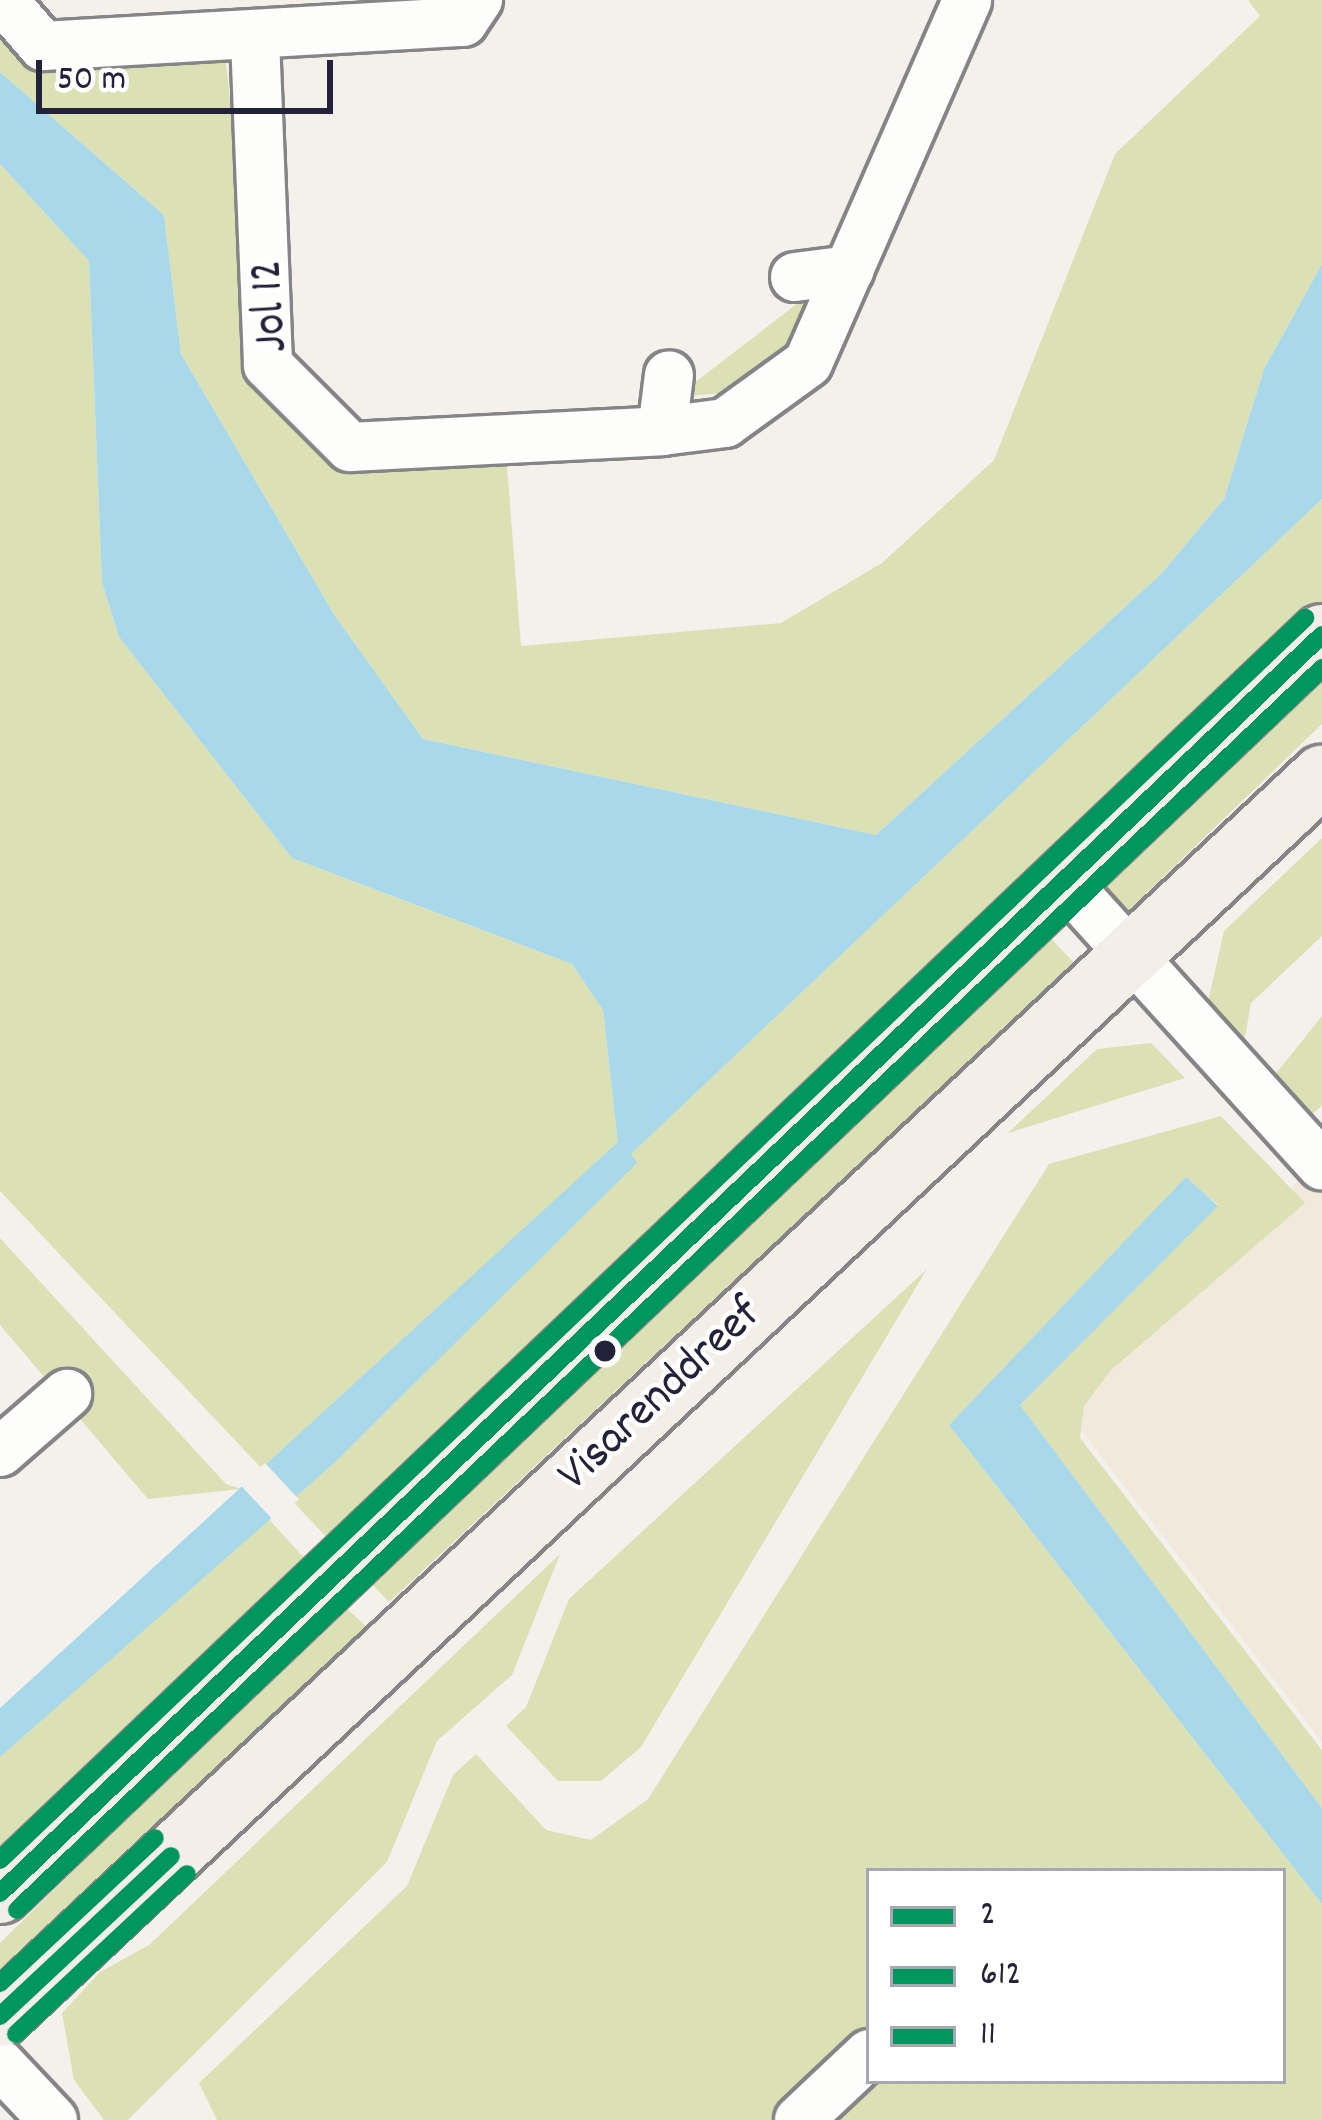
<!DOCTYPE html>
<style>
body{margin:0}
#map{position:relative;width:1322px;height:2120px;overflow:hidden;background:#f4f1ec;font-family:Dekko,sans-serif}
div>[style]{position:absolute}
.built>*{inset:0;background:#f1e9db}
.green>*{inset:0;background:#dbe1b5;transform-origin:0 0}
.water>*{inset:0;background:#aad8eb}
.pier>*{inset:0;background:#f4f1ec;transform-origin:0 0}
.roads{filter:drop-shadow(3px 0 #858486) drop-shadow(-3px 0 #858486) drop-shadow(0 3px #858486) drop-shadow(0 -3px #858486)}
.minor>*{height:48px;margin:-24px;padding:0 24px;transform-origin:24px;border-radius:24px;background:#fdfdfc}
.major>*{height:60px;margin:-30px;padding:0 30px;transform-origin:30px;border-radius:30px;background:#f3eee8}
.bus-1>*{height:18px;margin:-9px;padding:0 9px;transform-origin:9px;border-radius:9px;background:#00965e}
.bus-2>*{height:18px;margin:-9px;padding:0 9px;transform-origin:9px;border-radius:9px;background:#00965e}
.bus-3>*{height:18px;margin:-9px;padding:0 9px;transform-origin:9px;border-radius:9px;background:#00965e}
.dots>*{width:33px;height:33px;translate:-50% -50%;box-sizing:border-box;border:6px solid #fff;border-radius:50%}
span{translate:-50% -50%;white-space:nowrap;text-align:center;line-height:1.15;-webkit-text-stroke:9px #fff;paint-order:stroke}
.street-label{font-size:48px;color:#22223b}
.legend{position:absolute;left:866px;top:1868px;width:420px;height:216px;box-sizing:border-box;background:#fff;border:3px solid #a7a7b1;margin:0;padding:15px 21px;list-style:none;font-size:36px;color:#22223b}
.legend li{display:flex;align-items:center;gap:24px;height:60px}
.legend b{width:60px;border:3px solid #a7a7b1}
.scale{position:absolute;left:36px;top:60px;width:297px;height:54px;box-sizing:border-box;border:6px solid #22223b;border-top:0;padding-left:15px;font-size:36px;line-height:42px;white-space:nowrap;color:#22223b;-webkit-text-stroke:9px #fff;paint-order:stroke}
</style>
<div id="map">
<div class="built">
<i style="clip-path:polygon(1322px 1158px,1322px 1742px,1063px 1407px)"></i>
</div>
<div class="green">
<i style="clip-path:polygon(1248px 0,1322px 0,1322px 264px,1264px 369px,1224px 499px,1161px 574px,876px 835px,423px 739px,335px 616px,181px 354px,164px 215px,0 72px,0 3px,52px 63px,225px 54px,259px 367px,342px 462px,506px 453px,521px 646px,781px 623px,882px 563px,994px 460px,1115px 154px,1260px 16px)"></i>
<i style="clip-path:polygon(0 164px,89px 261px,102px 583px,119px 637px,292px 858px,572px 964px,603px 1009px,621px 1163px,1322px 499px,1322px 604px,331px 1542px,0 1191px)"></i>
<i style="clip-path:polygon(829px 279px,782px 352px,725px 393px,676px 397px)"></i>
<i style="clip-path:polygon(1322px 667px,1322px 724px,1125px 914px,1097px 885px)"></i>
<i style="clip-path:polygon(1322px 838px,1322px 936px,1251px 1003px,1244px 1043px,1208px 1002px,1224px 931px)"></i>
<i style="left:1047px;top:934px;width:40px;height:937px;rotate:47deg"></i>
<i style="clip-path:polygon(1322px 1016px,1322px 1106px,1309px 1116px,1274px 1076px)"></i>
<i style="clip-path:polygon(1151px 1043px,1185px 1078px,1008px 1133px,1097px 1049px)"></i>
<i style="clip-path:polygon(1221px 1116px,1305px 1203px,1110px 1371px,1084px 1406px,1080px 1438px,1322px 1750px,1322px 1808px,1020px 1405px,1218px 1205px,1186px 1178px,949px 1425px,1322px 1904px,1322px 2120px,840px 2120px,881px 2081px,1283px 2081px,1283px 1871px,869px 1871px,869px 2027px,771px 2120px,217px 2120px,199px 2083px,407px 1886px,453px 1775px,476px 1754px,546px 1830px,591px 1840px,648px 1799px,1049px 1164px)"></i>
<i style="clip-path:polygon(0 1238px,226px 1484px,241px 1489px,148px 1499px,0 1325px)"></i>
<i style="clip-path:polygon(927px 1269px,641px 1747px,601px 1781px,558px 1781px,506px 1726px,526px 1707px,569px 1599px)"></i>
<i style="clip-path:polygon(267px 1517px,306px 1560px,0 1852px,0 1757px)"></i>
<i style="clip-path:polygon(560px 1554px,512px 1675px,437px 1741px,387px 1862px,128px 2120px,104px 2120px,74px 2080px,62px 2013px,100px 1972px,149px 1945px)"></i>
<i style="clip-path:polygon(343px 1605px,370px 1630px,0 1977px,0 1943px)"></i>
</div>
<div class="water">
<i style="clip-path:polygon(0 72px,164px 215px,181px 354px,335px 616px,423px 739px,876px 835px,1161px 574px,1224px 499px,1264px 369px,1322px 264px,1322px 499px,631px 1154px,637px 1163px,333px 1464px,0 1757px,0 1708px,618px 1142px,603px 1010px,572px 964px,292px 858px,119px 637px,102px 583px,89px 261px,0 164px)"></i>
<i style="clip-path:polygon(1186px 1177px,1218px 1206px,1020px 1405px,1322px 1808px,1322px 1904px,949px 1425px)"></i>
</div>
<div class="pier">
<i style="left:265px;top:1463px;width:50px;height:33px;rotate:47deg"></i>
</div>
<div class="roads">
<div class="minor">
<i style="left:3px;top:0;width:61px;rotate:49deg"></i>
<i style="left:43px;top:46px;width:421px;rotate:-3.3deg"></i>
<i style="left:463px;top:22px;width:27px;rotate:-56deg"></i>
<i style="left:255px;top:39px;width:326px;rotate:87.7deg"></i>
<i style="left:268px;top:365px;width:116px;rotate:45deg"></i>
<i style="left:350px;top:447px;width:312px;rotate:-2.9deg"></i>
<i style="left:662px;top:431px;width:64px;rotate:-7.2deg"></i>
<i style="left:725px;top:423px;width:102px;rotate:-35.9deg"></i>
<i style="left:808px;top:363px;width:396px;rotate:-66.3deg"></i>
<i style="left:795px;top:277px;width:55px;rotate:-7.3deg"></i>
<i style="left:662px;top:431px;width:56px;rotate:-82.9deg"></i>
<i style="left:1064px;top:881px;width:384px;rotate:47.8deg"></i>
<i style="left:0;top:1452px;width:89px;rotate:-40.9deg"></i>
<i style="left:0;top:2064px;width:77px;rotate:46.6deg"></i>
<i style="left:799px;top:2120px;width:96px;rotate:-43.3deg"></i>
</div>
<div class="major">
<i style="left:0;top:1893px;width:1825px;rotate:-43.58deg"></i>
<i style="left:0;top:2016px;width:1813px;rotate:-43.17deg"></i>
</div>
</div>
<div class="bus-1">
<i style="left:0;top:1893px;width:1825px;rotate:-43.58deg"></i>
<i style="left:0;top:2016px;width:234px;rotate:-43.1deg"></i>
</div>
<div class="bus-2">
<i style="left:17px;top:1910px;width:1802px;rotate:-43.58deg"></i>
<i style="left:16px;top:2034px;width:234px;rotate:-43.1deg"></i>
</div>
<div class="bus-3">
<i style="left:0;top:1860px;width:1802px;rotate:-43.58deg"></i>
<i style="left:0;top:1983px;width:212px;rotate:-43.1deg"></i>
</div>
<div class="dots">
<i style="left:605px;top:1351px;background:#22223b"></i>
</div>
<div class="street-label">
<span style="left:272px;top:306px;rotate:-94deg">Jol 12</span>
<span style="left:661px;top:1396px;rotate:-43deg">Visarenddreef</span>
</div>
<ul class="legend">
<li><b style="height:15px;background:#00965e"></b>2</li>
<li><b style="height:15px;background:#00965e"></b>612</li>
<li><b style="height:15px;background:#00965e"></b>11</li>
</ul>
<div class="scale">50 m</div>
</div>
